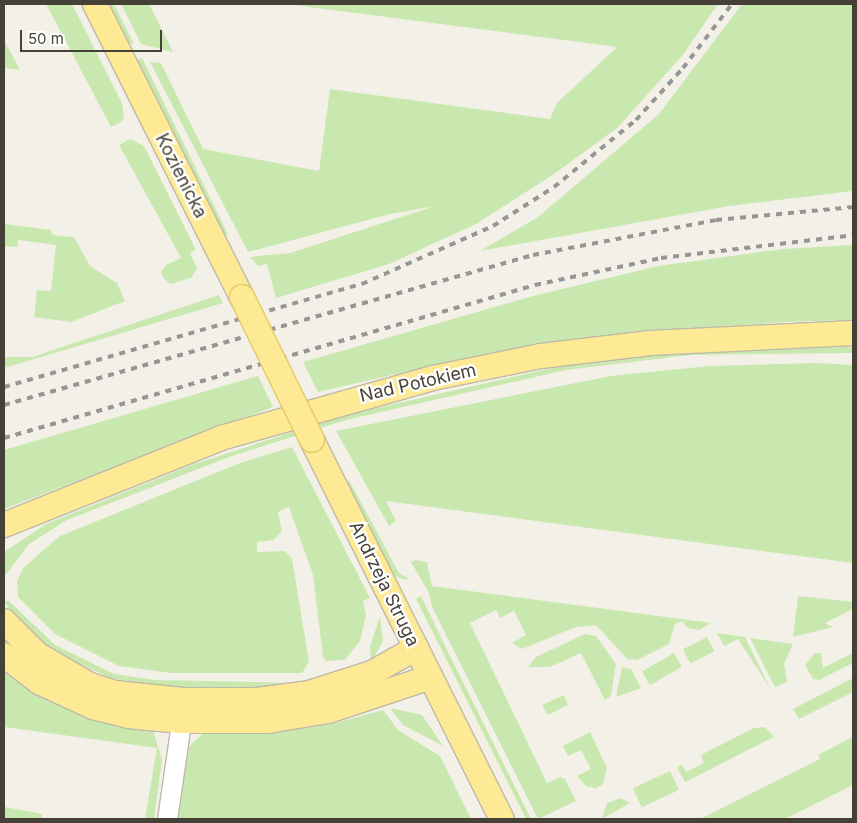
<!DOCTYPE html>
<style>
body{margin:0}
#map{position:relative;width:857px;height:823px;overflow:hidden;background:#f3f1e7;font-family:Inter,sans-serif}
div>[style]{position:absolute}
.green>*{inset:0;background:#c9e8af;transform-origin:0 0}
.roads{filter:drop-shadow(1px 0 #bfb9a9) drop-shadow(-1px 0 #bfb9a9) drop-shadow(0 1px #bfb9a9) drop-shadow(0 -1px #bfb9a9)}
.minor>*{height:19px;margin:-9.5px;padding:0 9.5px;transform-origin:9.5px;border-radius:9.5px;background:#fff}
.major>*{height:24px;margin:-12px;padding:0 12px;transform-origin:12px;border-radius:12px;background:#feea95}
.rail>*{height:4px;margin-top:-2px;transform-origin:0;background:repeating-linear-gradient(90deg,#969696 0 6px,transparent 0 12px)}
.bridges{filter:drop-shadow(1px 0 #e4ca64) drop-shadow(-1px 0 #e4ca64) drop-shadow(0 1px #e4ca64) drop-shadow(0 -1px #e4ca64)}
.major-bridge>*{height:24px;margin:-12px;padding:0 12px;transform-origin:12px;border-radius:12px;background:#feea95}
span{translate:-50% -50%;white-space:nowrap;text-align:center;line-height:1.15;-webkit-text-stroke:4.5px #fff;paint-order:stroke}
.street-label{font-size:18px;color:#464136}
.frame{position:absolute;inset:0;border:5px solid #464136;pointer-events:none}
.scale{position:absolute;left:20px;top:30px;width:142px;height:22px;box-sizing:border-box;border:2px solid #464136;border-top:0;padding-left:6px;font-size:15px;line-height:18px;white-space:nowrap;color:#464136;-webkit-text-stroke:4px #fff;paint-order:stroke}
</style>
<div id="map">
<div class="green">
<i style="clip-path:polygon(46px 4px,72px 4px,122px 103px,124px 118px,121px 122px,111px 127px)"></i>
<i style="clip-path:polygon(106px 4px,114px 4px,134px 44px,125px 43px)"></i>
<i style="clip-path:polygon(121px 4px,149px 4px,173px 52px,141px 44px)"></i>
<i style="clip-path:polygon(286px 4px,718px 4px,682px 56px,617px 128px,557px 172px,476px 224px,389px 264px,276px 298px,267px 264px,258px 266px,250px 257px,290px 253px,435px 206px,390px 214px,248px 252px,150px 62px,161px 63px,203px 149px,319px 171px,330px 89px,550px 119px,557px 103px,617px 47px)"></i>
<i style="clip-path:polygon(742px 4px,853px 4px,853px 191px,729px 206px,480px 251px,538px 217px,659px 114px)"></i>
<i style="clip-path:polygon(4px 40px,20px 70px,4px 68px)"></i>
<i style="left:142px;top:58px;width:196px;height:8px;rotate:64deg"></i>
<i style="clip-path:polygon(130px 139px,144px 146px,196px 250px,190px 253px,197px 268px,191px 278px,170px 284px,163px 277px,161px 272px,166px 265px,181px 258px,119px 145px)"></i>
<i style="clip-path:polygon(4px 224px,51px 230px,52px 235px,74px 237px,90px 266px,117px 283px,125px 301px,71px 322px,34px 317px,37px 290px,51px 291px,56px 245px,18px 240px,17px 247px,4px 246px)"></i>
<i style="clip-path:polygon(853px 245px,853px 320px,783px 322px,557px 344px,453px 361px,318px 392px,303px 362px,533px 296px,658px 266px,783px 249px)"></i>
<i style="clip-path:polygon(219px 295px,223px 303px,4px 368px,4px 357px,32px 357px)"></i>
<i style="clip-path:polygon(782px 346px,853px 347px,853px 353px,690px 355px,566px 370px,346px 420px,232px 456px,67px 520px,29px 544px,4px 577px,4px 552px,46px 524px,194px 464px,342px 416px,556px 367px,637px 356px)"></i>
<i style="clip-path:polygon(815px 363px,853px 365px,853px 563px,386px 501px,396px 521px,389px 526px,336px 431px,611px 376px,709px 366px)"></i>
<i style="clip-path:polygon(258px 376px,273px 407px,4px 509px,4px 450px)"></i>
<i style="clip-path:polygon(292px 447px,370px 598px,363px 601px,366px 615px,360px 641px,345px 660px,326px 661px,323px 657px,313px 575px,289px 507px,278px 512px,282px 531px,273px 540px,257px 542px,257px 552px,285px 551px,292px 559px,309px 662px,302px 673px,171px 673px,119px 666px,55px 634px,18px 597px,17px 581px,23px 568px,60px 536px,240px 463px)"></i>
<i style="clip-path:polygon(349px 480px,399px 573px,408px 578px,406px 580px,395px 576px,387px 564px,346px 482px)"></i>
<i style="clip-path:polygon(415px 560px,427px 562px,432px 586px,711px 623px,699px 630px,688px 628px,682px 621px,675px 624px,669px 644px,637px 660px,627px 659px,596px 625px,576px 627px,522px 649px,512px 643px,526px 635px,514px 611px,500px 618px,496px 610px,470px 623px,547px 783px,560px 777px,565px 779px,576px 801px,538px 819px,432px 607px,429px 593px,411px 562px)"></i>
<i style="clip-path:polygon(421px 596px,454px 664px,531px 819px,526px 819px,416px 599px)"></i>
<i style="clip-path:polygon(798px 596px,853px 602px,853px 609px,825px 623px,833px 627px,793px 637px)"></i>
<i style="clip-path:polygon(4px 601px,9px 601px,55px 645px,114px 674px,156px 680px,304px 683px,276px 688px,163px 687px,110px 678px,54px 652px,18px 620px)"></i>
<i style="clip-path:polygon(380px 617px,383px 641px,371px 663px,370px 646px)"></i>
<i style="clip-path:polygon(717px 633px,745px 637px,771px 690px,738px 639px,724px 646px)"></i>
<i style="clip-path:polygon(585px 634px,596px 636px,616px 664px,611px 696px,605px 700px,581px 653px,550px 667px,528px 667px,536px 657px)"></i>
<i style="left:707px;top:637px;width:16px;height:27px;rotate:63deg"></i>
<i style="clip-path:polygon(750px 638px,793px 644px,784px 664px,787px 682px,775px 687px)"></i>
<i style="left:674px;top:653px;width:16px;height:37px;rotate:60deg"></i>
<i style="clip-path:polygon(815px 653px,821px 653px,823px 668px,853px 653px,853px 663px,819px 680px,813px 679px,805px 665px)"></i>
<i style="clip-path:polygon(622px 667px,631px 669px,641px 688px,616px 697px)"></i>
<i style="clip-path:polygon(4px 670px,152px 727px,162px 760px,154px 819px,145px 819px,157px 748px,4px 727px)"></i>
<i style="clip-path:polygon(853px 678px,853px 692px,799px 719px,793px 709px)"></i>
<i style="clip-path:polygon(564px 695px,568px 705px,548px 715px,542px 705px)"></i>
<i style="clip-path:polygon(390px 708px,422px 715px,443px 746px,403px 725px)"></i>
<i style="clip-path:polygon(383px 710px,398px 730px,440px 756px,471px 819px,178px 819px,188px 748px,204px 732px,331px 724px)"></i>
<i style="clip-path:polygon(765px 727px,774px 737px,685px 782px,677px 767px,682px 765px,686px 772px,704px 763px,701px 755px,754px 728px)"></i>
<i style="clip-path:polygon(590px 732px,607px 768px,603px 784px,596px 788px,586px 786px,577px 776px,591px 769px,581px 750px,568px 756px,563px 746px)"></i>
<i style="clip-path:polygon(853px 737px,853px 785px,785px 819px,700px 819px,820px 759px,818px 755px)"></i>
<i style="left:670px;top:771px;width:21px;height:41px;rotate:65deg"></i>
<i style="clip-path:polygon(621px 798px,630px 803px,602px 819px,607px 803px)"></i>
<i style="clip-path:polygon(5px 807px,42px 814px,42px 818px,4px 819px)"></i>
</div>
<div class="roads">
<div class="minor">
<i style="left:167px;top:819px;width:111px;rotate:-81.7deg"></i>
</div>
<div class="major">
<i style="left:95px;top:4px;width:328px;rotate:63.4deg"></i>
<i style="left:312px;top:440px;width:424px;rotate:63.4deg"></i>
<i style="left:4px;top:525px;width:234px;rotate:-21.8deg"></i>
<i style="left:221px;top:438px;width:220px;rotate:-15.8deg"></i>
<i style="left:433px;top:378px;width:110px;rotate:-11.5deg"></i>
<i style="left:541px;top:356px;width:110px;rotate:-6.8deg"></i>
<i style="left:650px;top:343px;width:203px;rotate:-2.8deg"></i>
<i style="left:4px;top:621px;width:47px;rotate:45deg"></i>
<i style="left:37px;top:654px;width:61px;rotate:30.3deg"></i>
<i style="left:90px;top:685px;width:26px;rotate:18deg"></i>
<i style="left:115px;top:693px;width:69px;rotate:5.8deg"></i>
<i style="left:184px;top:700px;width:73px"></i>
<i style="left:257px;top:700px;width:52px;rotate:-7.7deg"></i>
<i style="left:309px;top:693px;width:66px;rotate:-17.6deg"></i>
<i style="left:372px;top:673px;width:51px;rotate:-29.6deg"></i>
<i style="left:4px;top:655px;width:44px;rotate:37.6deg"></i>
<i style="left:39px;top:682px;width:60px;rotate:24.8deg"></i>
<i style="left:93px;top:707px;width:36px;rotate:14deg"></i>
<i style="left:128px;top:716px;width:53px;rotate:5.4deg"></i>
<i style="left:181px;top:721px;width:87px"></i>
<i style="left:268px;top:721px;width:61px;rotate:-9.5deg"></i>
<i style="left:328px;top:711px;width:108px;rotate:-18.3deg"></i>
</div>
</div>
<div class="rail">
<i style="left:4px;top:387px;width:373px;rotate:-16.1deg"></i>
<i style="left:362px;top:284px;width:143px;rotate:-23.9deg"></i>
<i style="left:493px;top:226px;width:72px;rotate:-32.6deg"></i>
<i style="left:554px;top:187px;width:106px;rotate:-39.3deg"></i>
<i style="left:636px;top:120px;width:70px;rotate:-47.9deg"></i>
<i style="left:683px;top:68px;width:81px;rotate:-52.6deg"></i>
<i style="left:4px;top:405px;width:550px;rotate:-15.83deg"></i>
<i style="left:533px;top:255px;width:186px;rotate:-10.8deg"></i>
<i style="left:716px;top:220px;width:138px;rotate:-5.4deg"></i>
<i style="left:4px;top:438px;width:553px;rotate:-16.07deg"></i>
<i style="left:535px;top:285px;width:129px;rotate:-12.1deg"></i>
<i style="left:661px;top:258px;width:193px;rotate:-6.8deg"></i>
</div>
<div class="bridges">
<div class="major-bridge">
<i style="left:242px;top:297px;width:159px;rotate:63.9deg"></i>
</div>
</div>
<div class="street-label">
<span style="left:181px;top:176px;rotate:63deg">Kozienicka</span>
<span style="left:418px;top:383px;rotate:-13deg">Nad Potokiem</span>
<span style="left:384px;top:584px;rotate:64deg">Andrzeja Struga</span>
</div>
<div class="frame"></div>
<div class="scale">50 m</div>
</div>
